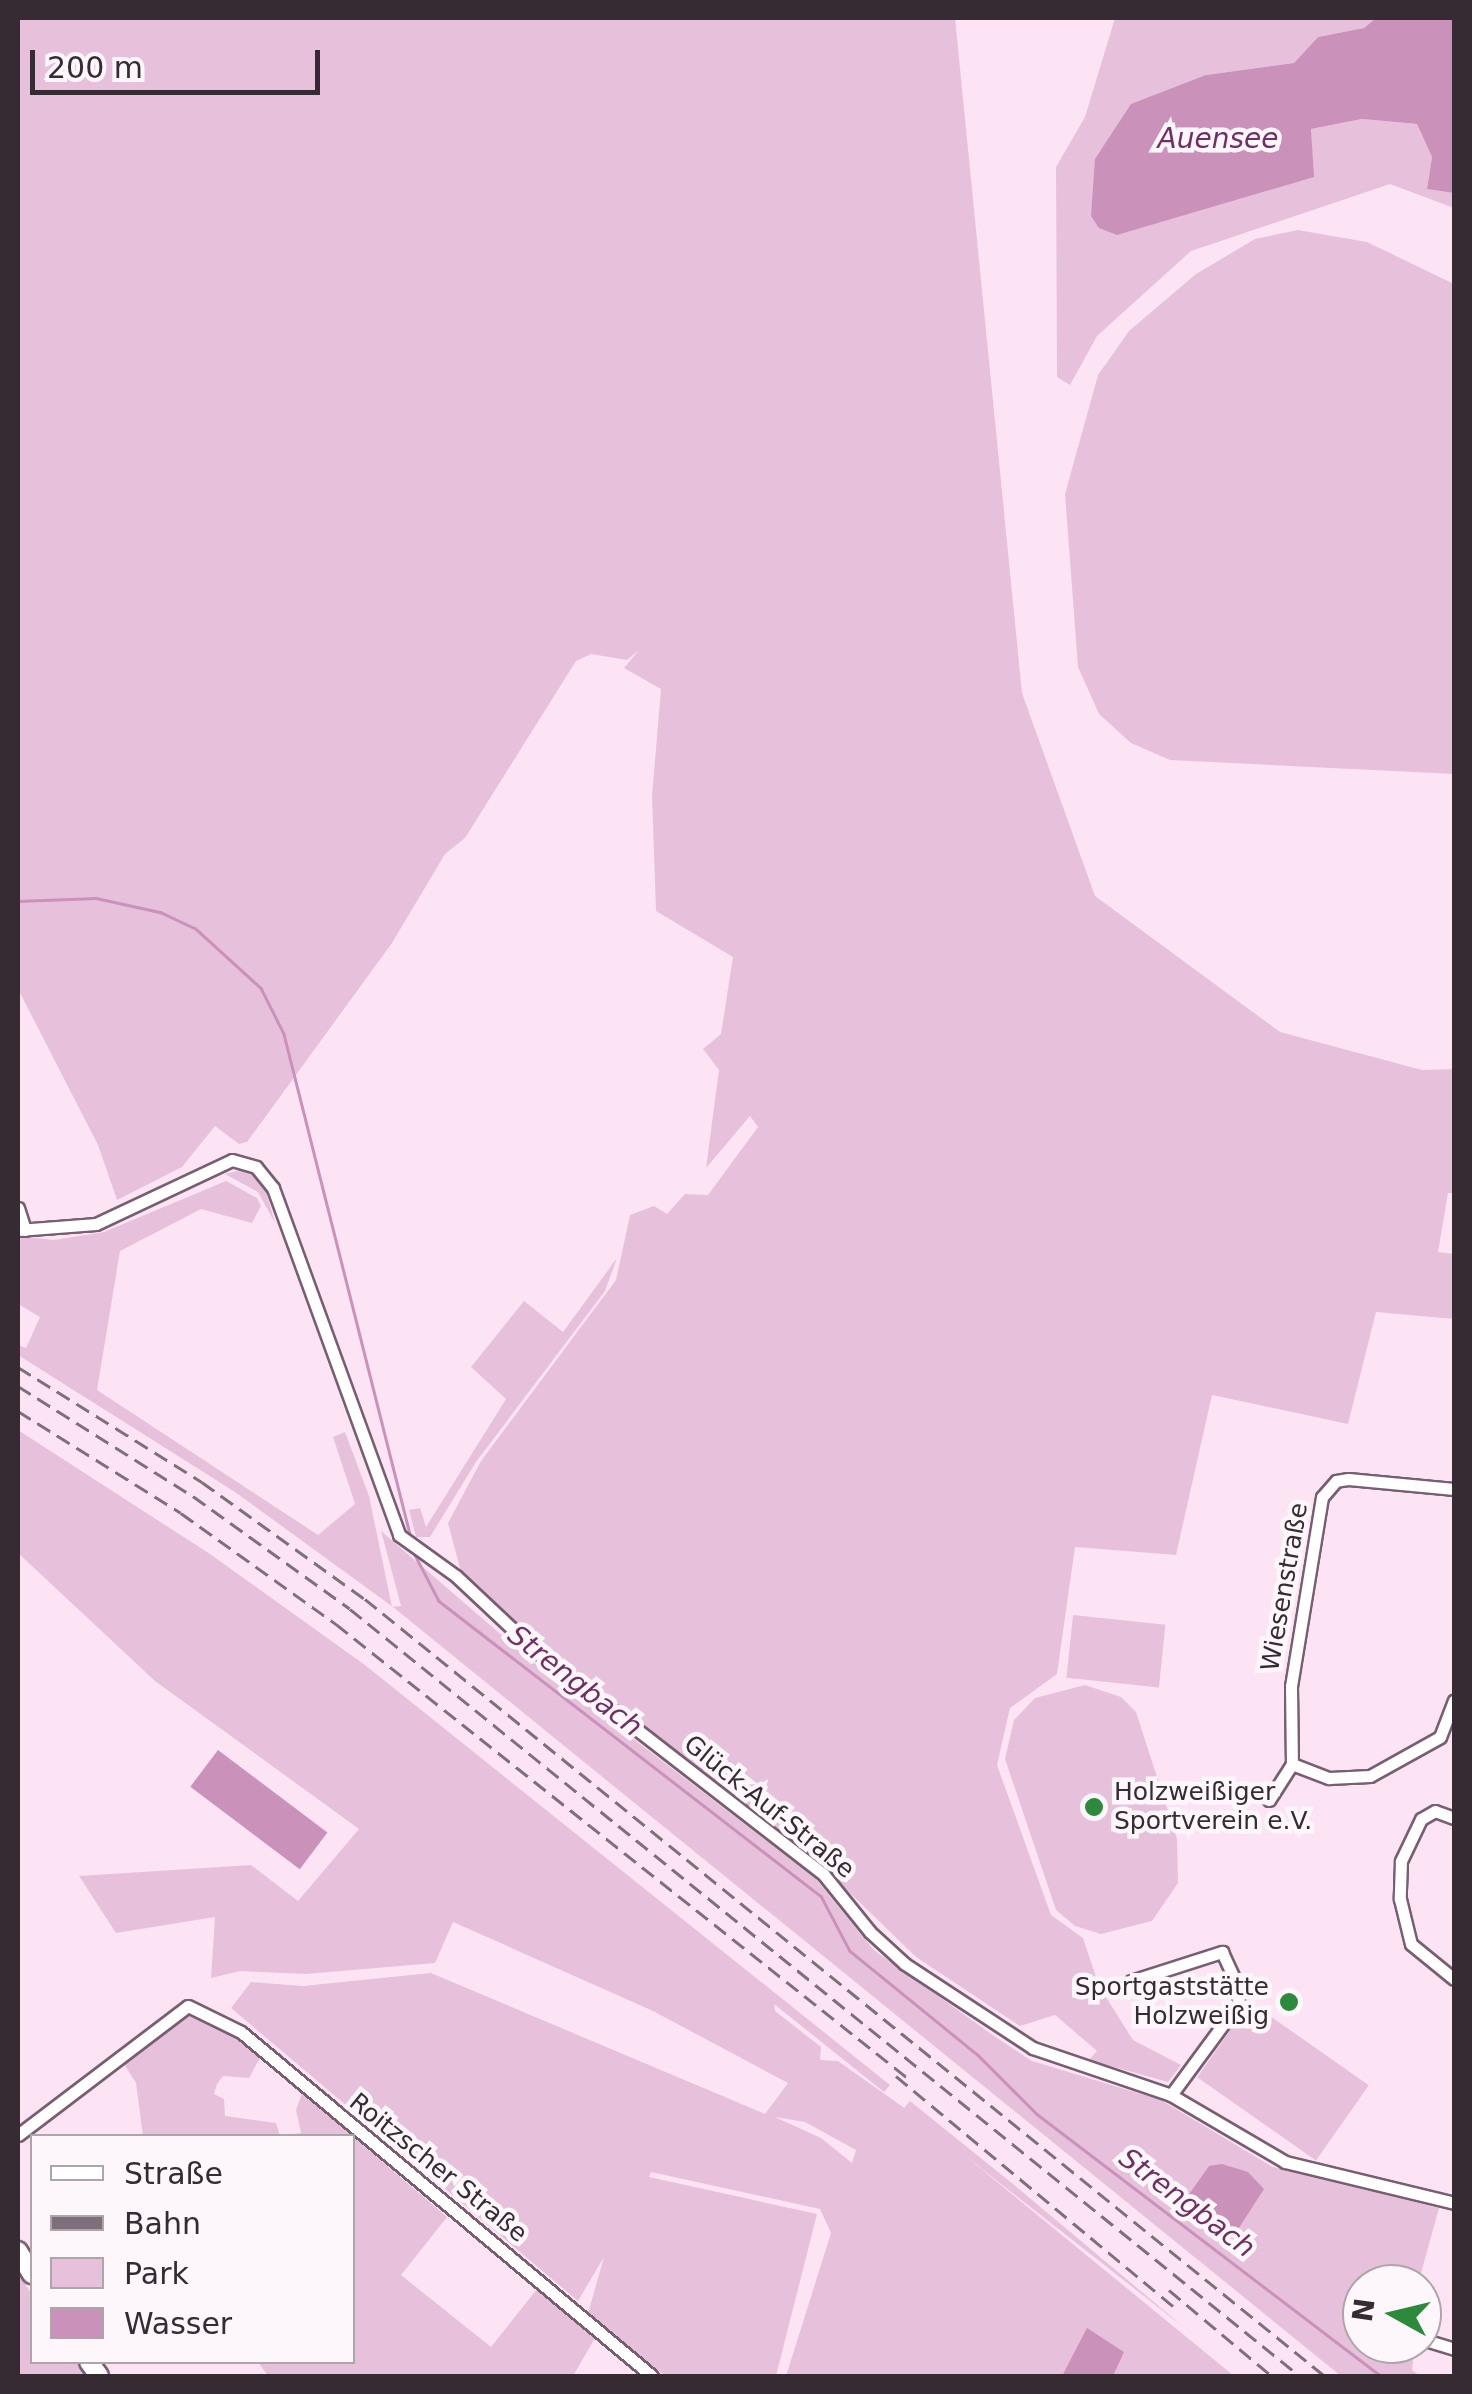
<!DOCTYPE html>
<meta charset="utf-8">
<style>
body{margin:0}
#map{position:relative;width:1472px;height:2394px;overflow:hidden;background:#fce4f5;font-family:"DejaVu Sans",sans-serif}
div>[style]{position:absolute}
.green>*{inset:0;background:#e7c1dc;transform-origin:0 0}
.water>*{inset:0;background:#ca91ba;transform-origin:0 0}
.stream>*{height:2.5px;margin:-1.25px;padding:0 1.25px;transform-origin:1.25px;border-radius:1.25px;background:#ca91ba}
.roads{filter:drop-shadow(2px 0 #785e71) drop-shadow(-2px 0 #785e71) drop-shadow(0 2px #785e71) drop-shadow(0 -2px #785e71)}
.street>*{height:11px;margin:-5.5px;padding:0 5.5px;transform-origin:5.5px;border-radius:5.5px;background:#fff}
.primary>*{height:18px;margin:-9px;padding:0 9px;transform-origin:9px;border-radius:9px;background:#fff}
.rail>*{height:2.5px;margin-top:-1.25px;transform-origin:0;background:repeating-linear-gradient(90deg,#7f6f7a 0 15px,transparent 0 23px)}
.dots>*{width:28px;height:28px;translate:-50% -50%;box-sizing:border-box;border:5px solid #fdf7fb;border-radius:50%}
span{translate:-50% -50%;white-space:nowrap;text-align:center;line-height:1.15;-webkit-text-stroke:9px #fdf7fb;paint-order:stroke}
.street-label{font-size:25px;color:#372b33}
.poi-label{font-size:25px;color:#372b33}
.left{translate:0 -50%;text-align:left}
.right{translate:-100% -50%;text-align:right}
.water-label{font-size:28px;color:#722e63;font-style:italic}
.frame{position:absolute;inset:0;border:20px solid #372b33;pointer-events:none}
.legend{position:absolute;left:30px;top:2134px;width:325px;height:230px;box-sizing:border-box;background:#fdf7fb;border:2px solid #aea5ab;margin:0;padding:12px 18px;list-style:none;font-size:30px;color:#372b33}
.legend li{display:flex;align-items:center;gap:20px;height:50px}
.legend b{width:50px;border:2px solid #aea5ab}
.north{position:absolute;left:1342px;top:2264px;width:100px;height:100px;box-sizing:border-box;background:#fdf7fb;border:2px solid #aea5ab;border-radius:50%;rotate:278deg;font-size:28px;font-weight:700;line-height:40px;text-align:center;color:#372b33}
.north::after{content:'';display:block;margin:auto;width:35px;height:45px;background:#2d8a3c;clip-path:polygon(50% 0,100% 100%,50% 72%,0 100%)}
.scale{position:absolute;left:30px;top:50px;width:290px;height:45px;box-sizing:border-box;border:5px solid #372b33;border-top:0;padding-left:12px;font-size:30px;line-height:35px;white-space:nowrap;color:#372b33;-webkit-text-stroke:8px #fdf7fb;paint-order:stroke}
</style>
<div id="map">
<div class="green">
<i style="clip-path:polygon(18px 18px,955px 18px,1022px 693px,1095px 896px,1280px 1032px,1422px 1070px,1454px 1069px,1454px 1193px,1448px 1193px,1438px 1252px,1454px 1254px,1454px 1319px,1376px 1312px,1348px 1424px,1212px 1395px,1176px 1555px,1075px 1547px,1057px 1674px,1010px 1708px,997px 1765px,1051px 1915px,1083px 1938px,1099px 1986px,1133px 2040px,1181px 2065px,1168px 2082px,1089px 2060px,1097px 2051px,1055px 2015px,1020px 2026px,916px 1957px,817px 1861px,513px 1623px,461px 1572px,448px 1523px,481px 1461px,616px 1280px,630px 1215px,654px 1206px,667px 1214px,685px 1194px,708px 1195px,758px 1127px,750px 1116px,706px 1168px,719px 1070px,703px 1049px,721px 1034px,733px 957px,656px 911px,652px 796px,661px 689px,624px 668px,639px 650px,627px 660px,591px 654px,576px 661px,465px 838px,445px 854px,392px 943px,247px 1142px,239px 1144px,215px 1126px,182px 1167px,117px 1200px,98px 1145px,18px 989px)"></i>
<i style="clip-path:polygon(1115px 18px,1376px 18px,1364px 28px,1318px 37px,1294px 63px,1206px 75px,1313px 177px,1311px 129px,1362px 119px,1417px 124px,1432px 157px,1427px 189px,1454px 193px,1454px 208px,1390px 184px,1191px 251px,1097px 336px,1070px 385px,1057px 377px,1056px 167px,1085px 117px)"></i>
<i style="clip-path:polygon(1298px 230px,1367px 242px,1454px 284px,1454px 774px,1170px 760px,1131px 743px,1099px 714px,1078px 667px,1065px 494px,1098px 375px,1129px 331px,1196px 274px,1255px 239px)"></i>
<i style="clip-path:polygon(245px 1169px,264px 1184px,275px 1223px,258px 1192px,225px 1174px)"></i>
<i style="clip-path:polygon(226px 1181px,257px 1198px,261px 1206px,252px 1223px,201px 1209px,120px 1251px,97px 1390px,318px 1535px,355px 1504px,333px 1437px,345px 1432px,369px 1496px,392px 1607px,401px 1606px,381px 1531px,533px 1662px,815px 1878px,874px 1950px,994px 2036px,1032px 2061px,1161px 2100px,1273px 2167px,1439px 2208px,1418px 2284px,1362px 2284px,1362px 2344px,1415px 2344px,1412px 2370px,1420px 2376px,1341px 2376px,393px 1607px,235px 1492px,18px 1355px,18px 1345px,26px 1348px,40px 1317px,18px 1304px,18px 1236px,54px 1240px,104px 1232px)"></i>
<i style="clip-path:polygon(617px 1258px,605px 1291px,476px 1462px,430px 1537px,416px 1537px,409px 1510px,420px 1508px,426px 1527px,506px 1399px,471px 1367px,524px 1301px,563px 1332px)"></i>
<i style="clip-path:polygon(evenodd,18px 1430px,210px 1554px,365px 1665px,890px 2085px,884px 2092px,774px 2004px,775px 2011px,821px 2047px,820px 2060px,838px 2061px,924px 2122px,1234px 2376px,1113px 2376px,1123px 2352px,1088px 2329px,1062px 2376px,786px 2376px,831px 2233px,820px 2209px,651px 2172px,649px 2177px,817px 2214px,776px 2376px,666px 2376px,635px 2353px,595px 2338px,573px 2376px,268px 2376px,258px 2362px,352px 2362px,352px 2136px,143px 2136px,136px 2083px,124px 2064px,186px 2015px,235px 2035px,261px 2056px,249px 2078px,223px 2076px,217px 2084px,214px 2094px,224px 2099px,225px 2116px,276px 2123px,280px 2136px,301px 2133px,296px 2110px,302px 2093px,447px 2217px,401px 2275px,491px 2347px,537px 2289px,585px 2324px,604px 2257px,578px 2301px,231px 2008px,251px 1982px,303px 1986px,431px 1973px,765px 2114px,788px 2083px,653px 2011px,453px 1922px,435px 1963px,306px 1974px,240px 1971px,211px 1978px,215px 1917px,116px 1933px,79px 1876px,251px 1865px,298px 1901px,359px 1829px,155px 1681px,18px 1553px,18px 1430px,775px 2117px,805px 2122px,856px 2150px,852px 2163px,821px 2138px,775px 2117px)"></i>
<i style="left:1073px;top:1615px;width:93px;height:63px;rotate:6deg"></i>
<i style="clip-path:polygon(1085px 1685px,1121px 1697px,1136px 1712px,1177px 1839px,1178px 1883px,1152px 1921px,1101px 1934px,1075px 1926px,1056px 1910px,1005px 1759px,1014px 1720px,1035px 1698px)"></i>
<i style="left:1250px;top:2002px;width:145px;height:92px;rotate:35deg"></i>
<i style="clip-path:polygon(910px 2101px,1013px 2184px,1186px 2329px,904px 2108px)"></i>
<i style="clip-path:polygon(18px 2272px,32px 2295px,32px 2362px,76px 2362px,86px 2376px,18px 2376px)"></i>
</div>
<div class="water">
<i style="clip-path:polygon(1376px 18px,1454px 18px,1454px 193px,1427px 189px,1432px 157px,1417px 124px,1362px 119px,1311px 129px,1314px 177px,1117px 235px,1099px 228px,1091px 216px,1095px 159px,1131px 104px,1206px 75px,1294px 63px,1318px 37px,1364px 28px)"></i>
<i style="left:218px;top:1750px;width:137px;height:46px;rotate:37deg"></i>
<i style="clip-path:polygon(1222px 2164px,1248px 2172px,1264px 2189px,1237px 2231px,1185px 2200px,1209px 2166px)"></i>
<i style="clip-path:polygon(1087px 2328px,1124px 2352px,1113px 2376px,1062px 2376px)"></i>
</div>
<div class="stream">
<i style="left:18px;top:901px;width:78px;rotate:-2.2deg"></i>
<i style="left:96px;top:898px;width:66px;rotate:12.3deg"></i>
<i style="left:160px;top:912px;width:38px;rotate:25deg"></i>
<i style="left:195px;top:928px;width:89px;rotate:42.3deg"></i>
<i style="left:261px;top:988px;width:51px;rotate:63.4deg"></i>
<i style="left:284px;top:1034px;width:520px;rotate:75.86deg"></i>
<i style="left:413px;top:1551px;width:56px;rotate:62.5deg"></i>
<i style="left:439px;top:1601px;width:483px;rotate:37.7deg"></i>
<i style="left:821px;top:1896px;width:62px;rotate:62.2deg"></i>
<i style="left:850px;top:1951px;width:165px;rotate:39.1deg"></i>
<i style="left:978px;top:2055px;width:83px;rotate:45deg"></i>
<i style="left:1037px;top:2114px;width:432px;rotate:37.3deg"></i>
</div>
<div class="roads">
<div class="street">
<i style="left:18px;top:1208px;width:23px;rotate:72deg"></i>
<i style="left:18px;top:1230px;width:78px;rotate:-4.4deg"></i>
<i style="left:96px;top:1224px;width:150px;rotate:-25.2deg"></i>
<i style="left:232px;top:1160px;width:25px;rotate:16deg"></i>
<i style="left:256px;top:1167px;width:27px;rotate:51deg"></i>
<i style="left:273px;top:1188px;width:369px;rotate:70deg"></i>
<i style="left:399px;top:1535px;width:70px;rotate:35.7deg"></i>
<i style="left:456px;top:1576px;width:111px;rotate:43.2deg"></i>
<i style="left:537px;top:1652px;width:363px;rotate:37.8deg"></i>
<i style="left:824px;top:1875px;width:73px;rotate:51.1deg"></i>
<i style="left:870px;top:1932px;width:47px;rotate:42.4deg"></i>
<i style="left:905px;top:1964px;width:153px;rotate:33.3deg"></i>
<i style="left:1033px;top:2048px;width:146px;rotate:18.8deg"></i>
<i style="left:1171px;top:2095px;width:132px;rotate:30.4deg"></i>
<i style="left:1285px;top:2162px;width:174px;rotate:13.6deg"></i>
<i style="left:1454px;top:1489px;width:106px;rotate:-174.6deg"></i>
<i style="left:1348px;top:1479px;width:12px;rotate:171deg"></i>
<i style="left:1336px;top:1481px;width:21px;rotate:131deg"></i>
<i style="left:1322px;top:1497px;width:192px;rotate:99.3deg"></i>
<i style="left:1291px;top:1686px;width:78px;rotate:89.3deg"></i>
<i style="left:1292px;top:1764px;width:40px;rotate:21deg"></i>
<i style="left:1329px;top:1778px;width:41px;rotate:-2.8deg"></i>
<i style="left:1370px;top:1776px;width:80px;rotate:-29.1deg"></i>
<i style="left:1440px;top:1737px;width:39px;rotate:-69deg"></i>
<i style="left:1269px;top:1800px;width:43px;rotate:-57.4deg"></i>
<i style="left:1454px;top:1818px;width:20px;rotate:-160deg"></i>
<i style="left:1435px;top:1811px;width:16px;rotate:150deg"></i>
<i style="left:1421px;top:1819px;width:47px;rotate:115.5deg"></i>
<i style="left:1401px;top:1861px;width:38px;rotate:92deg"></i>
<i style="left:1400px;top:1899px;width:46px;rotate:76.3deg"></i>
<i style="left:1411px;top:1944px;width:55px;rotate:39.1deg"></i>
<i style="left:1131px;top:1981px;width:96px;rotate:-17.7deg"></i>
<i style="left:1222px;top:1952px;width:41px;rotate:65.3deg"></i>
<i style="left:1239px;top:1989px;width:15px;rotate:94deg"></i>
<i style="left:1238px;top:2004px;width:113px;rotate:126.4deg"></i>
<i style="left:18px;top:2135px;width:213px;rotate:-37.2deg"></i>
<i style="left:188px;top:2006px;width:59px;rotate:26.1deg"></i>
<i style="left:241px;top:2032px;width:536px;rotate:39.93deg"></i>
<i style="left:1422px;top:2339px;width:34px;rotate:17deg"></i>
</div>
<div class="primary">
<i style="left:18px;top:2251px;width:27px;rotate:59deg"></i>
<i style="left:89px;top:2362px;width:17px;rotate:54deg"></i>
</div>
</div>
<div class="rail">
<i style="left:18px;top:1367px;width:217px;rotate:32deg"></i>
<i style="left:202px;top:1482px;width:201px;rotate:35.7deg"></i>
<i style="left:365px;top:1599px;width:1235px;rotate:38.99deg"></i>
<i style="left:18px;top:1386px;width:207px;rotate:32.2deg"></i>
<i style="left:193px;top:1496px;width:193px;rotate:35.7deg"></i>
<i style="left:350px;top:1609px;width:1221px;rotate:38.92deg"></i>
<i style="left:18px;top:1411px;width:192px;rotate:32deg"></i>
<i style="left:181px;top:1513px;width:191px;rotate:35.6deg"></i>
<i style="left:336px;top:1624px;width:732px;rotate:38.45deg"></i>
<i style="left:896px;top:2076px;width:365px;rotate:39.7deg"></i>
<i style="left:1169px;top:2290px;width:134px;rotate:39.9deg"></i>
</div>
<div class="dots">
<i style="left:1094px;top:1807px;background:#2d8a3c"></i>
<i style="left:1289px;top:2002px;background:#2d8a3c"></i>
</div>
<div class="street-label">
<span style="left:1285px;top:1587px;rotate:-80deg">Wiesenstraße</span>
<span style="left:769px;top:1807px;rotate:39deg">Glück-Auf-Straße</span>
<span style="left:438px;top:2168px;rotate:39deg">Roitzscher Straße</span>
</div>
<div class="poi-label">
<span class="left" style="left:1114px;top:1807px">Holzweißiger<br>Sportverein e.V.</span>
<span class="right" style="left:1269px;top:2002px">Sportgaststätte<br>Holzweißig</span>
</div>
<div class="water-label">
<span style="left:1218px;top:139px">Auensee</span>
<span style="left:575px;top:1681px;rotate:38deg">Strengbach</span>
<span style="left:1187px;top:2203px;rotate:37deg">Strengbach</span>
</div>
<div class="frame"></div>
<ul class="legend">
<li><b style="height:12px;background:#fff"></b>Straße</li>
<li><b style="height:12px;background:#7f6f7a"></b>Bahn</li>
<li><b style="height:28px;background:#e7c1dc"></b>Park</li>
<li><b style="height:28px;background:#ca91ba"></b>Wasser</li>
</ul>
<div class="north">N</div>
<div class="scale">200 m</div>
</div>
